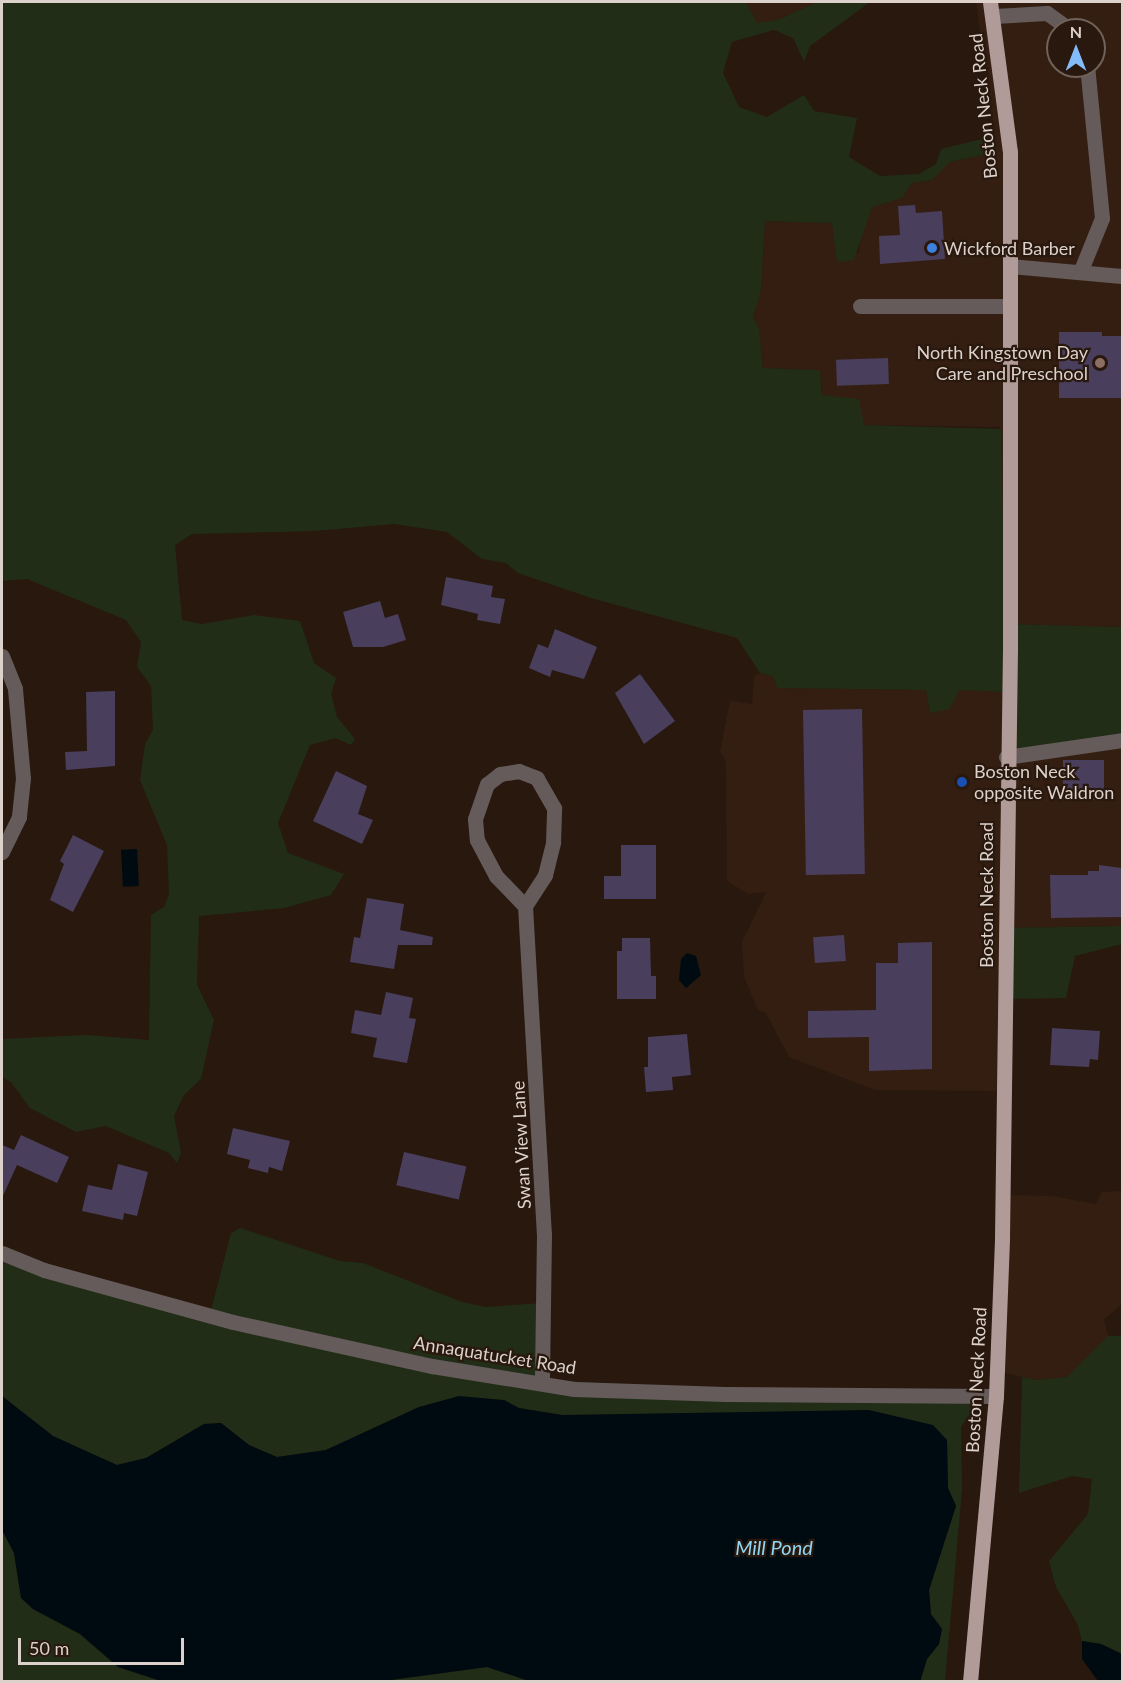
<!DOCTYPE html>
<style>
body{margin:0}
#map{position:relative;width:1124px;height:1683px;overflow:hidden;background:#28180e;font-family:Lato,sans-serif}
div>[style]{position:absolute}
.built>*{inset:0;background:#341e11}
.green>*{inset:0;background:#222d17}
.water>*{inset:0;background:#000a11;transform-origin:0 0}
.building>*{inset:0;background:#493e5c;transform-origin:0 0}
.minor>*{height:15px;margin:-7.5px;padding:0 7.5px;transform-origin:7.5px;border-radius:7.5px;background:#655b5a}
.major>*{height:15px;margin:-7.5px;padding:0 7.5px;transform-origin:7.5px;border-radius:7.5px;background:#b09b98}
.dots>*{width:16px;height:16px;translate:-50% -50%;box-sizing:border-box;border:3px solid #28180e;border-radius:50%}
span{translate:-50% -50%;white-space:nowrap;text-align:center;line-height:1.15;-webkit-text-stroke:4.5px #28180e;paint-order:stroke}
.street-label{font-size:18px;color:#dcd1cb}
.poi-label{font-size:18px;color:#dcd1cb}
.left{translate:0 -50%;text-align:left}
.right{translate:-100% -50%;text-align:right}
.water-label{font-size:20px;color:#90d7f4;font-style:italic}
.frame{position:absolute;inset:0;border:3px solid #dcd1cb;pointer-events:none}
.north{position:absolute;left:1046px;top:18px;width:60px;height:60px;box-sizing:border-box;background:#28180e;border:2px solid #70625a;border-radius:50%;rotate:0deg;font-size:16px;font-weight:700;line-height:24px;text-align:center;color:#dcd1cb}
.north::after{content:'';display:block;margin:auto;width:21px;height:27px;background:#84bcfb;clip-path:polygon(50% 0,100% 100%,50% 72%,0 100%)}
.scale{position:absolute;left:18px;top:1638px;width:166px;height:27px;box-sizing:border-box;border:3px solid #dcd1cb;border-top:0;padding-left:8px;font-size:18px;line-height:21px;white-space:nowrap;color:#dcd1cb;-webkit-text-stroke:4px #28180e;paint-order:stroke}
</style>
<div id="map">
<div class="built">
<i style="clip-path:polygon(746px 2px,817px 2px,780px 19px,757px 23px)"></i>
<i style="clip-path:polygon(evenodd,976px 2px,1122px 2px,1122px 627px,1011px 624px,1004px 618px,1000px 427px,863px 425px,822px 395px,820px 370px,763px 368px,759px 329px,753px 318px,761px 290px,765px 221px,833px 223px,837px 262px,859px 252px,861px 233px,872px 207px,901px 198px,912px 183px,932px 180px,950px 162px,997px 152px,976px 2px,1058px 30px,1094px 30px,1094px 66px,1058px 66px,1058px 30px)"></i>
<i style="clip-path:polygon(760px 673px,773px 676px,777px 688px,926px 690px,930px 713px,959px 690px,1003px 692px,1122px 737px,1122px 926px,1007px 928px,1000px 1091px,875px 1090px,789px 1057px,766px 1013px,758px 1010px,744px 977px,742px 942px,766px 892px,748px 894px,727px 881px,726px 761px,720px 751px,730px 701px,752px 704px,754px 676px)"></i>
<i style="clip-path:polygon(1122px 1191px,1122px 1304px,1104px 1319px,1108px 1336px,1067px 1377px,1035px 1380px,996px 1371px,1004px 1195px,1052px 1196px,1096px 1204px,1102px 1192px)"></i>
</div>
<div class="green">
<i style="clip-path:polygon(2px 2px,746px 2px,757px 23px,780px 19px,817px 2px,870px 2px,810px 46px,804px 62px,793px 38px,774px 30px,732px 42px,723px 73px,739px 107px,767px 117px,804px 95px,814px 111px,857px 118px,849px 157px,880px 176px,919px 174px,936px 164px,941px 149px,986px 138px,995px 136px,997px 152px,950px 162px,932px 180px,912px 183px,902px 198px,872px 207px,854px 260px,837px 262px,832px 223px,765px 221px,761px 290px,753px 318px,759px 329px,763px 368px,820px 370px,822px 395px,859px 399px,864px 425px,1001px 429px,1005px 618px,1011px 624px,1122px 627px,1122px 737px,1006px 751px,1003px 692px,959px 690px,950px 709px,930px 713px,926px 690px,777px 688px,773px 676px,760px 673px,737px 638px,591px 598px,518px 573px,506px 563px,482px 559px,447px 532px,394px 524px,314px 531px,192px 534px,175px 545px,182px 620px,202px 624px,254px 615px,300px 621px,314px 663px,336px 678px,331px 694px,337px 717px,355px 739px,351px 745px,336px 738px,310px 745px,278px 823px,288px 853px,344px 874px,331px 895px,284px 908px,199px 916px,197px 985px,214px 1020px,201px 1079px,184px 1095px,174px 1116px,181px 1153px,177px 1163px,169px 1153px,106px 1126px,76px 1132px,30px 1108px,11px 1082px,2px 1077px,2px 1039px,86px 1035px,149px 1040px,151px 915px,164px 907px,169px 894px,167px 845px,140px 780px,145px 744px,153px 730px,151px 686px,137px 667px,141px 642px,126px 620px,27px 579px,2px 581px)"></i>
<i style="clip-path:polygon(1122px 926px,1122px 944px,1075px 956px,1066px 998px,1004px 999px,1006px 928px)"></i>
<i style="clip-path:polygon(240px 1228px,340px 1261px,363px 1263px,462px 1302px,486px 1307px,541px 1303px,543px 1380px,979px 1401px,961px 1427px,962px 1490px,945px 1681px,920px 1681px,927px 1659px,939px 1644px,942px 1629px,931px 1614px,929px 1590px,956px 1506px,948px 1488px,947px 1440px,562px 1415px,519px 1408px,504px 1400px,419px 1407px,326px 1450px,277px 1457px,249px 1445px,221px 1423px,204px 1424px,146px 1458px,116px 1465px,53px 1436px,2px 1396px,2px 1252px,210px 1314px,231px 1233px)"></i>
<i style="clip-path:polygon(1108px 1336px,1122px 1336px,1122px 1654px,1101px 1644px,1082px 1641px,1078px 1625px,1056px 1587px,1049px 1561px,1088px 1514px,1092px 1479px,1072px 1476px,1019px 1493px,1022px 1377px,1035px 1380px,1067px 1377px)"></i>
<i style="clip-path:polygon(2px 1530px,14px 1553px,21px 1598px,33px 1609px,80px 1634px,118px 1667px,161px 1681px,2px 1681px)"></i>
<i style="clip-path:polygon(487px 1667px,532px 1681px,376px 1682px)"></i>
</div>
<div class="water">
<i style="left:137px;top:849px;width:37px;height:16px;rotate:87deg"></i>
<i style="clip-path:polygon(687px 953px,696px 956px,701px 975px,686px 988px,679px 980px,681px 959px)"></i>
<i style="clip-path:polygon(2px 1396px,53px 1436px,117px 1465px,146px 1458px,204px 1424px,221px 1423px,249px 1445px,277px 1457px,326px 1450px,419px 1407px,459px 1396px,504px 1400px,519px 1408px,562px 1415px,869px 1410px,933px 1425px,947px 1440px,948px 1488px,956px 1506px,929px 1590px,931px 1614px,942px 1629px,939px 1644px,927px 1659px,920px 1682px,532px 1682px,487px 1667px,376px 1682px,161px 1681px,118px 1667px,80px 1634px,33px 1609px,21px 1598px,14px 1553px,2px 1530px)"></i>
<i style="clip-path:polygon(1082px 1641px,1101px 1644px,1122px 1654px,1122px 1681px,1098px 1681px,1082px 1659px)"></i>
</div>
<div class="building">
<i style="clip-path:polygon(915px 205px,916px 213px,942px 211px,945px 259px,880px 264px,879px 236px,900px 235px,898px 206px)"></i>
<i style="clip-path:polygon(1059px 332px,1102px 332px,1102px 336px,1122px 336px,1122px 398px,1059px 398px)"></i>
<i style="left:888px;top:358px;width:26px;height:52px;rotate:88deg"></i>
<i style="clip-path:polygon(446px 577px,493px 586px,491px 597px,505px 599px,500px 624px,477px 620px,478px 614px,441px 605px)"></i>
<i style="clip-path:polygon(380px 601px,385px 618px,398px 614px,406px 640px,383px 647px,353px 647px,343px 612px)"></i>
<i style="clip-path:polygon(555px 629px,597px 647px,584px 679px,552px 670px,550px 677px,529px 668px,538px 644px,548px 648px)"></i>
<i style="clip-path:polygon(640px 674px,675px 721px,644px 744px,615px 693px)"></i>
<i style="clip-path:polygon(115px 691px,115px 766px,66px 770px,65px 752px,87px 751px,86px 692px)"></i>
<i style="left:862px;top:709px;width:165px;height:59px;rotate:89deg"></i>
<i style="left:1104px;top:760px;width:40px;height:41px;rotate:90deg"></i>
<i style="clip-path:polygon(336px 771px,367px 786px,358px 814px,373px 820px,362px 844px,313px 821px)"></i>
<i style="clip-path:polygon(73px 835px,104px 851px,73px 912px,50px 900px,64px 864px,60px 861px)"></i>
<i style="clip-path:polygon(621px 845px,656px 845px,656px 899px,604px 899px,604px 876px,621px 876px)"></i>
<i style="clip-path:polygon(1099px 865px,1122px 868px,1122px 917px,1051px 918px,1050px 875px,1088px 875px,1088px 871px,1099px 871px)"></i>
<i style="clip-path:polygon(367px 898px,404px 904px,400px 930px,433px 937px,432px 945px,398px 945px,394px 969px,350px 962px,354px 937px,360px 938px)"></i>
<i style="left:844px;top:935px;width:26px;height:31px;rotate:86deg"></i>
<i style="clip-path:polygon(622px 938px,650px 938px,651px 976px,656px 976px,656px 999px,617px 999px,617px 951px,622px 951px)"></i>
<i style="clip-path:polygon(932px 942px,932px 1069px,869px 1071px,869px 1037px,808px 1038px,808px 1011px,876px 1010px,876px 963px,898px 963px,898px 943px)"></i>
<i style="clip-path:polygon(386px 992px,413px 998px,409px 1018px,416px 1019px,407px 1063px,373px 1057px,377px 1038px,351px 1033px,355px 1010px,381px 1015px)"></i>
<i style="clip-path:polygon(1052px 1028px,1100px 1031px,1098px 1060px,1090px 1059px,1089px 1067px,1050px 1065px)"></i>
<i style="clip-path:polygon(687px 1034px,691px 1075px,672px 1077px,673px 1090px,646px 1092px,644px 1067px,648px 1067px,648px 1037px)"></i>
<i style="clip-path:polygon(233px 1128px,290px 1141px,282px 1171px,269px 1167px,268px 1173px,248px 1168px,250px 1160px,227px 1154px)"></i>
<i style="clip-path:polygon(21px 1135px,69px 1157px,57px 1183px,17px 1165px,2px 1198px,2px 1145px,14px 1150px)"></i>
<i style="left:404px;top:1152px;width:64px;height:34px;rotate:13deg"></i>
<i style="clip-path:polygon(118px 1164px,148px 1172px,137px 1216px,124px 1213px,123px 1220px,82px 1211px,88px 1185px,112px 1190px)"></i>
</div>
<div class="minor">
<i style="left:994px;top:16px;width:53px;rotate:-3.2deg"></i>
<i style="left:1047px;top:13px;width:29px;rotate:36deg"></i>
<i style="left:1010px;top:266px;width:112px;rotate:5.1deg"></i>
<i style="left:1081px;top:270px;width:56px;rotate:-68deg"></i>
<i style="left:1102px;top:218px;width:153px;rotate:-95.6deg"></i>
<i style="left:860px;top:306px;width:150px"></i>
<i style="left:2px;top:656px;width:35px;rotate:68deg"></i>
<i style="left:15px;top:689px;width:89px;rotate:84.9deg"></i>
<i style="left:23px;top:778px;width:39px;rotate:96deg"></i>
<i style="left:19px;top:817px;width:39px;rotate:116deg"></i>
<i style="left:1006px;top:757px;width:117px;rotate:-8.3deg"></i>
<i style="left:525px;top:906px;width:37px;rotate:-57deg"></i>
<i style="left:545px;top:875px;width:34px;rotate:-76deg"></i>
<i style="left:553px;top:842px;width:34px;rotate:-88deg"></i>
<i style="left:554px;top:808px;width:34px;rotate:-120deg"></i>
<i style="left:537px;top:778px;width:19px;rotate:-159deg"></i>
<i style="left:519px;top:771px;width:19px;rotate:171deg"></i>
<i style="left:500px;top:774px;width:16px;rotate:142deg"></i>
<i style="left:487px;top:784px;width:37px;rotate:109deg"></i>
<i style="left:475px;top:819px;width:21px;rotate:85deg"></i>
<i style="left:477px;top:840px;width:41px;rotate:62.2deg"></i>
<i style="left:496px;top:876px;width:42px;rotate:46deg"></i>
<i style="left:525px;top:906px;width:329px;rotate:86.7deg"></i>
<i style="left:544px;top:1234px;width:149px;rotate:90.8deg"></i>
<i style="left:2px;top:1253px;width:45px;rotate:22deg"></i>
<i style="left:44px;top:1270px;width:196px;rotate:15.4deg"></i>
<i style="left:233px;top:1322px;width:204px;rotate:12.5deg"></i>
<i style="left:432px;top:1366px;width:144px;rotate:9.2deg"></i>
<i style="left:574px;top:1389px;width:151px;rotate:1.9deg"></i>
<i style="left:725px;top:1394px;width:271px;rotate:0.4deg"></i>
</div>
<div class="major">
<i style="left:970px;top:1682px;width:287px;rotate:-84.8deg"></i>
<i style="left:996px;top:1396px;width:159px;rotate:-87.8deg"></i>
<i style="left:1002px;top:1237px;width:589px;rotate:-89.22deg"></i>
<i style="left:1010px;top:648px;width:496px;rotate:-90deg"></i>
<i style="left:1010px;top:152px;width:151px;rotate:-97.6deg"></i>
</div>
<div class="dots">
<i style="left:932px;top:248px;background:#3f7fe0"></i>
<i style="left:1100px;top:363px;background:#8d6e63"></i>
<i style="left:962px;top:782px;background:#1a4fb4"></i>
</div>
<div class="street-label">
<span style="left:983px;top:106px;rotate:-96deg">Boston Neck Road</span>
<span style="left:986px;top:895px;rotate:-90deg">Boston Neck Road</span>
<span style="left:521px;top:1145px;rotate:-93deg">Swan View Lane</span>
<span style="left:495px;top:1355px;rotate:9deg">Annaquatucket Road</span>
<span style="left:976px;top:1380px;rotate:-87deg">Boston Neck Road</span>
</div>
<div class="poi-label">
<span class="left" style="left:944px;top:248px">Wickford Barber</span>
<span class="right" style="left:1088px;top:363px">North Kingstown Day<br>Care and Preschool</span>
<span class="left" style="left:974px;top:782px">Boston Neck<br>opposite Waldron</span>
</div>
<div class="water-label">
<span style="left:774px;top:1547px">Mill Pond</span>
</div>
<div class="frame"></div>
<div class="north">N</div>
<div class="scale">50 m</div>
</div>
